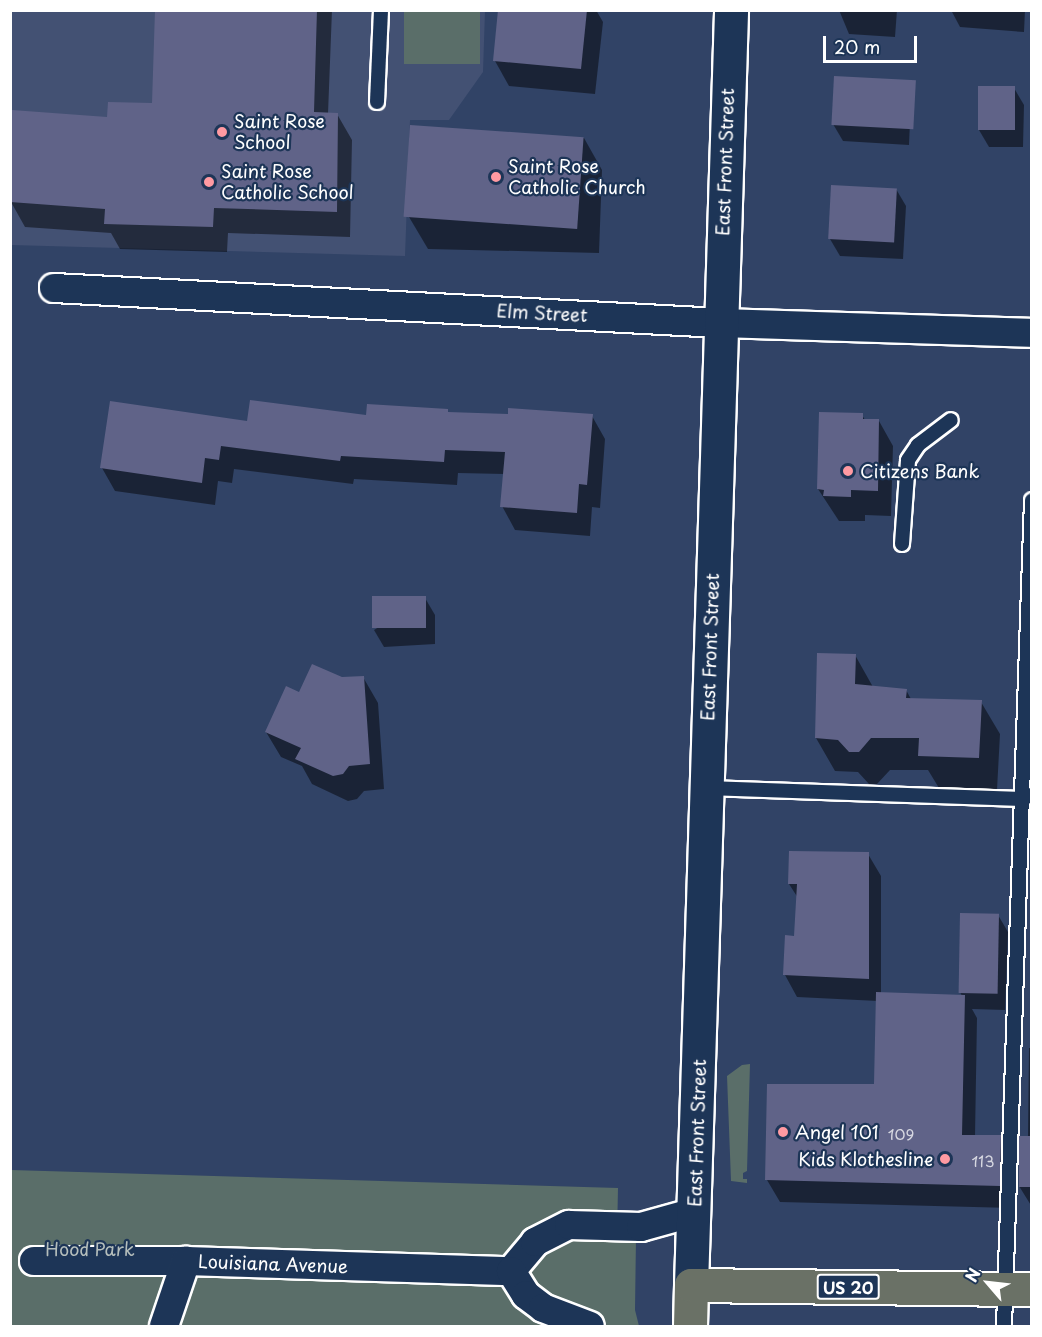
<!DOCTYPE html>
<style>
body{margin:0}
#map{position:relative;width:1042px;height:1337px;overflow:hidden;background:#314366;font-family:"Playpen Sans",sans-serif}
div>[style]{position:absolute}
.built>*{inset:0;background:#435173}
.green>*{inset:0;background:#5a6e69;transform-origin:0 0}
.shadow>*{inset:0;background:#0007}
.building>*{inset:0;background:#606388;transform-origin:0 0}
.roads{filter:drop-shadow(2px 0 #fff) drop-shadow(-2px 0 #fff) drop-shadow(0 2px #fff) drop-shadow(0 -2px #fff)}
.service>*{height:14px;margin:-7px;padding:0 7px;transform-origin:7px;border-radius:7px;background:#1d3557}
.minor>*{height:28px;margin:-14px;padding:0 14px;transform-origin:14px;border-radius:14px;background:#1d3557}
.secondary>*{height:33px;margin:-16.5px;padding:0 16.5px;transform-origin:16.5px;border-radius:16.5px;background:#1d3557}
.primary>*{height:33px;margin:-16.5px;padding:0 16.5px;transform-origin:16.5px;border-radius:16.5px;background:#6a7166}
.dots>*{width:16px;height:16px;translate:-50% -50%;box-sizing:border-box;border:3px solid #1d3557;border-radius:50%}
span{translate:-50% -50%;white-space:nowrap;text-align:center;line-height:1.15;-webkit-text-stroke:4.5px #1d3557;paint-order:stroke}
.number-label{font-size:15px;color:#d7d8e1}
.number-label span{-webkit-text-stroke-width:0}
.shield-label span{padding:2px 4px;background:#1d3557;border:2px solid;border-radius:4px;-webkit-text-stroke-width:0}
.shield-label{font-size:16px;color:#fff;font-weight:700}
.poi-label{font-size:18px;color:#fff}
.left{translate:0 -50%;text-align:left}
.right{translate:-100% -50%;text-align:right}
.street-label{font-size:18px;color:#fff}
.park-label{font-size:18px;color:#b5bebc}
.frame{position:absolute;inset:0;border:12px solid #fff;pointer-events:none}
.north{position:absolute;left:958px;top:1253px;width:60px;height:60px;-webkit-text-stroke:4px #1d3557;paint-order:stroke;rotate:298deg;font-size:16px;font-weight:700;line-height:24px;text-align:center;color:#fff}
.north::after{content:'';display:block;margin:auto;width:21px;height:27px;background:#fff;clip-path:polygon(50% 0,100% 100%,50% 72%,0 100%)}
.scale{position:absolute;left:823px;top:36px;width:94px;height:27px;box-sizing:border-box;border:3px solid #fff;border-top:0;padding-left:8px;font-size:18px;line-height:21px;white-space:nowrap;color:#fff;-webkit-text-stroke:4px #1d3557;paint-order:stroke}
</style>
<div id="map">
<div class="built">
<i style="clip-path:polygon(11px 11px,485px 11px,483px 72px,449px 120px,410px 120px,405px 256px,11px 245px)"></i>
</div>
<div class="green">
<i style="left:404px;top:11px;width:76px;height:53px"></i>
<i style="clip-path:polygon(750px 1064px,747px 1171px,743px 1173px,743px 1179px,747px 1179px,747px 1183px,731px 1181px,727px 1076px,742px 1065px)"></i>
<i style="clip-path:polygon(11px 1170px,618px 1188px,617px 1237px,636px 1238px,635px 1310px,639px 1326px,11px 1326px)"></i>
</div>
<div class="shadow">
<i style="clip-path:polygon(156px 10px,332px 10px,328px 114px,337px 114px,352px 140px,350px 237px,228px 233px,227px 252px,120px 249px,111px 233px,25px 227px,11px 202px,109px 118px,153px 105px)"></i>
<i style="clip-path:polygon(500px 10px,596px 10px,603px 22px,595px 94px,509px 86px,495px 61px)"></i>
<i style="clip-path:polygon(839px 10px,897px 10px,895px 37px,849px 34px)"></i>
<i style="clip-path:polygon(951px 10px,1025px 10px,1024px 32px,960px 27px)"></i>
<i style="clip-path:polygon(1014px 88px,1024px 105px,1023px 147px,989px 147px,979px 130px)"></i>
<i style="clip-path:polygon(911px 98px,909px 145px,843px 141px,833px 124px)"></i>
<i style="clip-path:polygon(584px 138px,602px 170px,599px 253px,428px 249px,409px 217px)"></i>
<i style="clip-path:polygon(896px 189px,906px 206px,903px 259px,840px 256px,830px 239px)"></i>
<i style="clip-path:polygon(449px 414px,592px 416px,605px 439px,600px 508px,592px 507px,590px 536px,515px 530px,502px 506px,504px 474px,458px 473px,457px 485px,354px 479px,353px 484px,234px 469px,232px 483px,218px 481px,215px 505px,115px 491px,102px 468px,248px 423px)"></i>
<i style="clip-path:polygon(862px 415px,865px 420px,879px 421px,893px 446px,891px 516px,865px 515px,865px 521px,839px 521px,818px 489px)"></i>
<i style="clip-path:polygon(425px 598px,435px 615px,435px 644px,384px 647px,374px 630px)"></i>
<i style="clip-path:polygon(855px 655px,873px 687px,906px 690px,911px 699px,981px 702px,1000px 734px,997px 790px,939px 788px,928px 770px,890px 770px,877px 784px,869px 784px,858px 772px,835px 771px,816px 738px)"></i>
<i style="clip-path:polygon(363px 677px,378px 703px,384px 789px,364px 791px,357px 799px,348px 801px,312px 784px,302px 766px,281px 757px,266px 732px,342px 679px)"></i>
<i style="clip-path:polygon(868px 854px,881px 876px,881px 994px,962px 996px,960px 992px,998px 915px,1008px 932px,1005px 1010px,972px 1009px,977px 1018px,975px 1137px,1001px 1137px,1013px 1159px,1012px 1208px,780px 1202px,767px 1180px,768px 1085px,875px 1086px,878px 1001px,797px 997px,785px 975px,796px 937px,798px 898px,789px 884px)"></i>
<i style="clip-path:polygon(1029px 1048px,1032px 1048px,1032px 1207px,1019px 1186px,1028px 1137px)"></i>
</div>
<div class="building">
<i style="clip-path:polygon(155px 10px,317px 10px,314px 112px,338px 113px,337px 212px,214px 208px,213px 227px,104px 224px,105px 209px,10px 202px,12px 110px,107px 117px,108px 102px,152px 103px)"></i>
<i style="clip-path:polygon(498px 10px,587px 10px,581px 69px,493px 61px)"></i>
<i style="left:834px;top:76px;width:82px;height:49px;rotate:3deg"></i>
<i style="left:978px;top:86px;width:37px;height:44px"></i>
<i style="left:410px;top:125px;width:174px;height:92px;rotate:4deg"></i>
<i style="left:831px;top:185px;width:66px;height:54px;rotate:3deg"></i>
<i style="clip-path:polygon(250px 400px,366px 415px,367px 404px,448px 409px,448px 412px,508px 414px,508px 408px,593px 414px,587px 485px,579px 484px,577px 513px,500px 507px,505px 452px,445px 450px,444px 462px,341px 456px,340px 461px,221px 446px,219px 460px,205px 458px,202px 483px,100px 468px,110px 401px,247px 421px)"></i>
<i style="clip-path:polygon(819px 412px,863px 413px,863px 419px,879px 419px,878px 491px,851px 490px,851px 497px,823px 496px,824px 490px,817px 489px)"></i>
<i style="left:426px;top:596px;width:32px;height:54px;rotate:90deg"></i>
<i style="clip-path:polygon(817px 653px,856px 654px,855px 684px,907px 689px,906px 698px,982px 700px,979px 758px,918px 756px,919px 738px,871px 738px,859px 752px,849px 752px,838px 740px,815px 738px)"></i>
<i style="clip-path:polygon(312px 664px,342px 677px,364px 676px,370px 764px,349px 766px,343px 774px,333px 776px,295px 759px,301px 748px,265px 732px,286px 686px,299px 692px)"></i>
<i style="clip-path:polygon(789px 851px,869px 852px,869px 979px,783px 975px,785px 935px,794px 936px,797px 884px,788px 884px)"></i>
<i style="left:960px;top:913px;width:39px;height:80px;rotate:1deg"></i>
<i style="clip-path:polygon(876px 992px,965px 995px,962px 1135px,1001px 1135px,1000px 1186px,765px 1180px,767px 1084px,874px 1084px)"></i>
<i style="left:1019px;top:1136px;width:13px;height:51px"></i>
</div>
<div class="roads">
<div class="service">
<i style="left:377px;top:102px;width:92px;rotate:-87.5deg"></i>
<i style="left:902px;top:544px;width:84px;rotate:-85.9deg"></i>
<i style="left:908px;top:460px;width:18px;rotate:-56deg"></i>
<i style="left:918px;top:445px;width:41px;rotate:-37.1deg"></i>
<i style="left:707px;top:788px;width:315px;rotate:2deg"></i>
<i style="left:1022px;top:799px;width:10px;rotate:-24deg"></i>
<i style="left:1004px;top:1326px;width:826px;rotate:-88.06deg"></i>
</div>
<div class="minor">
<i style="left:54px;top:288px;width:666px;rotate:3.01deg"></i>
<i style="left:719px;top:323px;width:313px;rotate:1.8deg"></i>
<i style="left:34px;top:1261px;width:152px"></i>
<i style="left:186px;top:1261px;width:325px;rotate:1.8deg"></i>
<i style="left:511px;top:1271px;width:38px;rotate:-50deg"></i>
<i style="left:535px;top:1242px;width:38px;rotate:-27deg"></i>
<i style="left:569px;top:1225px;width:72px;rotate:1.6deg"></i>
<i style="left:641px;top:1227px;width:56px;rotate:-15.5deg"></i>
<i style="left:511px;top:1271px;width:28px;rotate:58deg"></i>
<i style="left:526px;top:1295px;width:21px;rotate:37deg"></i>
<i style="left:543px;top:1308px;width:50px;rotate:21deg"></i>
<i style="left:164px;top:1326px;width:69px;rotate:-71.3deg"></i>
</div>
<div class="secondary">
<i style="left:691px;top:1285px;width:1276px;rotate:-88.2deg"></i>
</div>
<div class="primary">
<i style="left:690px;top:1326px;width:41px;rotate:-88.6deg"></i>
<i style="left:691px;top:1285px;width:341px;rotate:0.7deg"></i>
</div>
</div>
<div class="dots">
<i style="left:222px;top:132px;background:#ff9aa2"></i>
<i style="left:496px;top:177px;background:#ff9aa2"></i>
<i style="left:209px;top:182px;background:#ff9aa2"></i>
<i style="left:848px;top:471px;background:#ff9aa2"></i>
<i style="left:783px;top:1132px;background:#ff9aa2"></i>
<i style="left:945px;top:1159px;background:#ff9aa2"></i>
</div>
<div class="number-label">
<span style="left:901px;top:1134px">109</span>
<span style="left:983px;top:1161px">113</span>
</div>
<div class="shield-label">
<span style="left:848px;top:1287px">US 20</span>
</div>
<div class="poi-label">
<span class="left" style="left:234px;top:132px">Saint Rose<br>School</span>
<span class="left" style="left:508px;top:177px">Saint Rose<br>Catholic Church</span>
<span class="left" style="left:221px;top:182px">Saint Rose<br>Catholic School</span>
<span class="left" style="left:860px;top:471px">Citizens Bank</span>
<span class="left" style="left:795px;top:1132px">Angel 101</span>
<span class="right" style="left:933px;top:1159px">Kids Klothesline</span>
</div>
<div class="street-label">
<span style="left:725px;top:162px;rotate:-88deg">East Front Street</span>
<span style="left:542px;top:313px;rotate:3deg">Elm Street</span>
<span style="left:710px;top:647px;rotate:-88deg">East Front Street</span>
<span style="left:697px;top:1133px;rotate:-88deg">East Front Street</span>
<span style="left:273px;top:1264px;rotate:2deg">Louisiana Avenue</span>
</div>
<div class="park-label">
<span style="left:90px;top:1249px">Hood Park</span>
</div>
<div class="frame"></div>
<div class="north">N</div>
<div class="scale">20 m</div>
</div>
